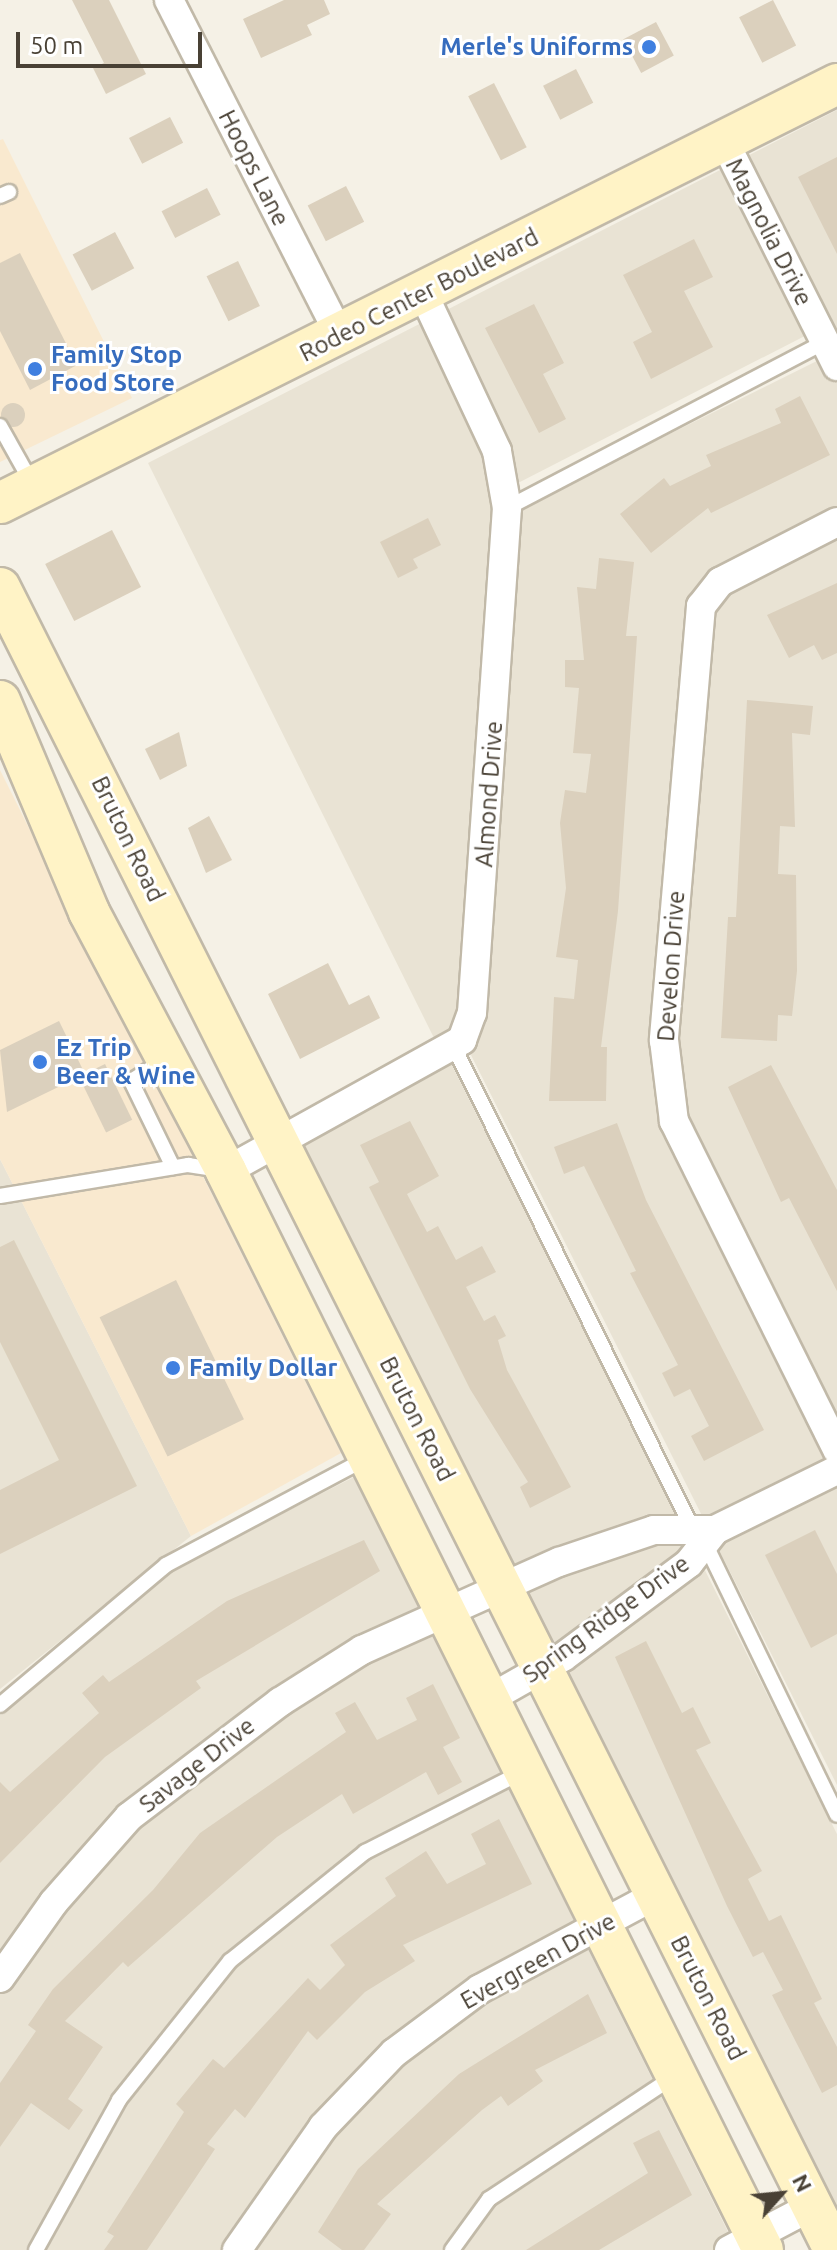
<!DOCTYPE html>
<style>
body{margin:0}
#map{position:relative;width:837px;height:2250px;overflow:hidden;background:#f5f1e6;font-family:Ubuntu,sans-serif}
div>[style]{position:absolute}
.residential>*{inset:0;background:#e9e3d4}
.commercial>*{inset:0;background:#f9e9cf}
.building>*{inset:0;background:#dbd0bd;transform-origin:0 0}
.round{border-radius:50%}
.roads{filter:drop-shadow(2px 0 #c1b9a8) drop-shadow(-2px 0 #c1b9a8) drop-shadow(0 2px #c1b9a8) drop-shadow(0 -2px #c1b9a8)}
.lane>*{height:14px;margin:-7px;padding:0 7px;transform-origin:7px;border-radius:7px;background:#fff}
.street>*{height:28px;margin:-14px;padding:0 14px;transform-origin:14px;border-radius:14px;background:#fff}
.secondary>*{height:40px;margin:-20px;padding:0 20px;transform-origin:20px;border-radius:20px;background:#fff3c6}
.dots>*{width:22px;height:22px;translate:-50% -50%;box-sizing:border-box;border:4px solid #fff;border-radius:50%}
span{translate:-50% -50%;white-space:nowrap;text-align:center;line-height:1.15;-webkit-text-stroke:6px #fff;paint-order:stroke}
.shop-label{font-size:24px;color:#366cbe;font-weight:700}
.right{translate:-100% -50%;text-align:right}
.left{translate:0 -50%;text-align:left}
.street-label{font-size:24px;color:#494135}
.north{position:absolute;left:741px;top:2154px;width:80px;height:80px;-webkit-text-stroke:6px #fff;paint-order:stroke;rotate:63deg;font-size:22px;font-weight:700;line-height:32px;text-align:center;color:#494135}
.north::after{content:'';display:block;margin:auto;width:28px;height:36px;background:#494135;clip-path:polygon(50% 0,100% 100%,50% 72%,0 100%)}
.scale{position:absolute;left:16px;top:32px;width:186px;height:36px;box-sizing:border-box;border:4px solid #494135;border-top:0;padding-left:10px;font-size:24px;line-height:28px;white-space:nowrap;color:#494135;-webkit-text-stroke:6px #fff;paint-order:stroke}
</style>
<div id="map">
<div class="residential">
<i style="clip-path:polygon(837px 110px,837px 329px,832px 322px,518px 483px,516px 510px,837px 351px,837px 1785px,467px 1047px,453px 1067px,837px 1834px,837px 2229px,284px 1125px,436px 1042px,148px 463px)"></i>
<i style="clip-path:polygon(0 1159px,191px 1536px,0 1689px)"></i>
<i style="clip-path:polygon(354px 1477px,737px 2250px,0 2250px,0 1715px,177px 1567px)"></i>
</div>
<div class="commercial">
<i style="clip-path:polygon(3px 139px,132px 398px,0 462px,0 140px)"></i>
<i style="clip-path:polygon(0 770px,341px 1453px,191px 1536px,0 1159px)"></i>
</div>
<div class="building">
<i style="clip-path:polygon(72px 0,109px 0,146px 74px,106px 94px,93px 68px,104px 63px)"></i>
<i style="clip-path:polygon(284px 0,324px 0,330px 14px,307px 25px,312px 35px,261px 58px,243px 19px)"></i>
<i style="left:773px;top:0;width:51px;height:38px;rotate:63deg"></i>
<i style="left:656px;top:22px;width:38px;height:37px;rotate:62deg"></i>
<i style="left:576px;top:69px;width:38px;height:37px;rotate:63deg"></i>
<i style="left:494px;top:83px;width:72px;height:29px;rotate:63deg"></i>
<i style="left:170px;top:117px;width:29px;height:46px;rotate:63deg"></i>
<i style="clip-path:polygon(837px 157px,837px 254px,798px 177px)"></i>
<i style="left:346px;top:186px;width:40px;height:43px;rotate:63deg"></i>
<i style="left:207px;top:188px;width:30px;height:51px;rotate:63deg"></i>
<i style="left:115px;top:232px;width:41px;height:48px;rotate:62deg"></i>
<i style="clip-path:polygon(694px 239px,713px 277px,684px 291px,713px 347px,651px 379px,633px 342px,652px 332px,623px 275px)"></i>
<i style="clip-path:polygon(20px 253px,77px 365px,30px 390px,0 331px,0 263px)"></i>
<i style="left:238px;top:261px;width:50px;height:35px;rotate:64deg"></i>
<i style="clip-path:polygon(534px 304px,564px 363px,543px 374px,566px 419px,539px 433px,485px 328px)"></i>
<i style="clip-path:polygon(800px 396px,830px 455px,711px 513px,708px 508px,651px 553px,620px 514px,664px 478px,670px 486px,711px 466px,706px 455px,781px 423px,775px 409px)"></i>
<i class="round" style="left:1px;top:403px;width:24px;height:24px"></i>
<i style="clip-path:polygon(428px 518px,441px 545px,413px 559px,418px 568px,398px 578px,380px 542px)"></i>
<i style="left:112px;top:530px;width:64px;height:75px;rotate:63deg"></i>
<i style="clip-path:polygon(599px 558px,634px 562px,626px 636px,637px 636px,618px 911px,601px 1047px,607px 1047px,606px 1101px,549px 1101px,554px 997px,574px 999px,578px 960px,556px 957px,566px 888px,560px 823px,565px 790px,586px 793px,591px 754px,573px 753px,579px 688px,565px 687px,565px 660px,584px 660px,577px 587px,596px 589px)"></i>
<i style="clip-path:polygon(837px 583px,837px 653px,822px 660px,814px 645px,789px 658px,767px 615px)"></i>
<i style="clip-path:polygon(747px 700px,813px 706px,810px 735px,792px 733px,795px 827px,780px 826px,778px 874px,796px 875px,797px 971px,792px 1016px,778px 1015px,777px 1041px,721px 1038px,728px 917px,736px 917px)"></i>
<i style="clip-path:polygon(179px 732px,187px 766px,160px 780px,145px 749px)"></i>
<i style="clip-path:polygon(209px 816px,232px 860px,206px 873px,188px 828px)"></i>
<i style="clip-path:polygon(328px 963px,349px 1005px,369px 995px,380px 1018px,300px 1059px,268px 994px)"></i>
<i style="clip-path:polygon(59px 1021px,85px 1074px,7px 1112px,0 1050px)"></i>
<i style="left:105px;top:1064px;width:62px;height:29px;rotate:64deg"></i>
<i style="clip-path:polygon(771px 1065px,837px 1190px,837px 1291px,789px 1198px,781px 1202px,728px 1087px)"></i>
<i style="clip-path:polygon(410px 1121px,439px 1176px,407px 1194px,427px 1232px,438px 1226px,456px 1260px,482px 1246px,496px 1272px,466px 1287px,484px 1321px,495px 1315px,506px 1336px,498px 1340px,507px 1370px,571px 1487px,530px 1508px,520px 1487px,528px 1482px,470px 1389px,369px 1187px,379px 1182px,360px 1145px)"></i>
<i style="clip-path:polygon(617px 1123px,646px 1200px,764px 1430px,704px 1461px,691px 1436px,709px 1426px,690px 1389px,674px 1397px,662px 1373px,678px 1365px,630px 1273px,636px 1271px,584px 1166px,564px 1174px,554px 1147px)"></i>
<i style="clip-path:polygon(14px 1240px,137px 1486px,0 1554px,0 1490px,59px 1460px,0 1342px,0 1247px)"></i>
<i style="left:176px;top:1280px;width:155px;height:85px;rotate:64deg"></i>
<i style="clip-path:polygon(815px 1530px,837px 1574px,837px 1634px,811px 1648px,765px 1555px)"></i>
<i style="clip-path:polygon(364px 1540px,380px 1571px,196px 1681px,201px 1688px,105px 1757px,0 1863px,0 1782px,10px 1792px,99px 1713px,82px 1693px,103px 1675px,109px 1682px,227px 1601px)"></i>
<i style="clip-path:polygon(646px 1641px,682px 1713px,693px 1707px,711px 1743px,696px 1750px,762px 1871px,748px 1879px,769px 1921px,781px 1915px,822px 1999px,814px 2003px,837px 2047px,837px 2085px,822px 2093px,772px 1995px,783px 1990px,763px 1952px,753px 1957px,727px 1906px,615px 1657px)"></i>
<i style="clip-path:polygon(433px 1684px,460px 1738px,443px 1747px,462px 1782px,438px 1795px,426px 1772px,353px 1814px,342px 1794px,277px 1837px,128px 1967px,123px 1962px,65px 2021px,103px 2047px,68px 2099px,83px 2110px,69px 2130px,31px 2103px,0 2147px,0 2083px,36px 2031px,28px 2025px,53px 1989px,153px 1890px,200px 1833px,346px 1732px,335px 1713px,355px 1702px,377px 1740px,417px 1720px,406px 1698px)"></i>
<i style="clip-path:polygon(499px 1819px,532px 1884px,403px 1945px,415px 1961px,365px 1992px,317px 2040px,308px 2031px,245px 2118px,235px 2109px,207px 2144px,215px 2149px,147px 2250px,104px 2250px,114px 2236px,107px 2232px,184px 2112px,176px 2104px,213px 2059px,224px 2068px,308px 1978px,320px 1990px,345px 1965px,330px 1945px,396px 1896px,385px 1878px,426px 1851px,447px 1884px,486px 1864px,471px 1834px)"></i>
<i style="clip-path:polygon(588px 1994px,607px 2033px,535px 2070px,543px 2081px,508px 2106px,501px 2096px,482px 2110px,377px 2204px,391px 2214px,364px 2250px,342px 2250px,318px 2232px,358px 2169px,459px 2074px)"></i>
<i style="clip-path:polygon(659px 2130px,692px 2195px,599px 2250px,526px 2250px,648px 2173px,633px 2143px)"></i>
</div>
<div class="roads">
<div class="lane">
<i style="left:0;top:196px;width:10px;rotate:-24deg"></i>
<i style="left:0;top:426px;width:68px;rotate:60.8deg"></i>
<i style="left:507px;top:508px;width:359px;rotate:-27.6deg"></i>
<i style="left:453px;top:1045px;width:541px;rotate:63.67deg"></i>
<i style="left:166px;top:1059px;width:41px;rotate:147.8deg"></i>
<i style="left:131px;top:1081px;width:96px;rotate:64deg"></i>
<i style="left:0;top:1196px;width:191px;rotate:-9.4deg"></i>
<i style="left:188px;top:1165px;width:30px;rotate:9deg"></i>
<i style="left:705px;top:1543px;width:302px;rotate:64.1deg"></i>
<i style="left:0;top:1705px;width:217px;rotate:-40.1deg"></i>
<i style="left:166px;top:1565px;width:225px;rotate:-28deg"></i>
<i style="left:36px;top:2250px;width:171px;rotate:-61deg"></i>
<i style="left:119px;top:2100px;width:178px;rotate:-51.4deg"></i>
<i style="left:230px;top:1961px;width:174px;rotate:-38.9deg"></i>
<i style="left:365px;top:1852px;width:176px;rotate:-27deg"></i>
<i style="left:452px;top:2250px;width:63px;rotate:-54deg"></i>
<i style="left:489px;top:2199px;width:221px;rotate:-33.5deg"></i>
</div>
<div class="street">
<i style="left:169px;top:0;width:377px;rotate:63deg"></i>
<i style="left:724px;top:141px;width:252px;rotate:63.3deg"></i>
<i style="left:837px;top:522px;width:131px;rotate:152.9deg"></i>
<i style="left:720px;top:582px;width:31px;rotate:128deg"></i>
<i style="left:701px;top:606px;width:436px;rotate:94.9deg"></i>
<i style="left:664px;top:1040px;width:82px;rotate:83deg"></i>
<i style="left:674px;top:1121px;width:367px;rotate:63.6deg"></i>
<i style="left:226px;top:1171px;width:270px;rotate:-29deg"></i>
<i style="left:462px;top:1040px;width:29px;rotate:-70deg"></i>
<i style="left:472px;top:1013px;width:506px;rotate:-86.04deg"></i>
<i style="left:507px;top:508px;width:58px;rotate:-100deg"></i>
<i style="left:497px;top:451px;width:174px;rotate:-115.1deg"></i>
<i style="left:489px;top:1699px;width:85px;rotate:-29.6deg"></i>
<i style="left:563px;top:1657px;width:157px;rotate:-36.7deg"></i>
<i style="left:689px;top:1563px;width:42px;rotate:-51.8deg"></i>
<i style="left:715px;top:1530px;width:136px;rotate:-26.2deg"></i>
<i style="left:0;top:1978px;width:93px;rotate:-54.6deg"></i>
<i style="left:54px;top:1902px;width:113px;rotate:-48.6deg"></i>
<i style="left:129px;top:1817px;width:190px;rotate:-37.3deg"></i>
<i style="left:280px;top:1702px;width:97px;rotate:-32.4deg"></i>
<i style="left:362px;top:1650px;width:216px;rotate:-24.1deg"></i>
<i style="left:559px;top:1562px;width:100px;rotate:-18.6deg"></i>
<i style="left:654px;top:1530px;width:61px"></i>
<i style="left:237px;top:2250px;width:150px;rotate:-55deg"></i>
<i style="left:323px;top:2127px;width:103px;rotate:-46.2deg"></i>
<i style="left:394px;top:2053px;width:107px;rotate:-36.7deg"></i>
<i style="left:480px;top:1989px;width:200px;rotate:-28.1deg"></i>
<i style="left:729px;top:2250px;width:94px;rotate:-27.9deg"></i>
</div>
<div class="secondary">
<i style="left:0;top:503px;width:936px;rotate:-26.59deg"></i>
<i style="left:0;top:588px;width:1860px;rotate:63.35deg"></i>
<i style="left:0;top:701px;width:229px;rotate:67.1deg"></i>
<i style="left:89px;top:912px;width:293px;rotate:62.1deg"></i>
<i style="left:226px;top:1171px;width:1205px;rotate:63.54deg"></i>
</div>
</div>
<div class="dots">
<i style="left:649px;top:47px;background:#3f7fe0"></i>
<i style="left:35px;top:369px;background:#3f7fe0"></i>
<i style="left:40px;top:1062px;background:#3f7fe0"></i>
<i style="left:173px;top:1368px;background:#3f7fe0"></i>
</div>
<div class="shop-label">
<span class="right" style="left:633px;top:47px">Merle's Uniforms</span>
<span class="left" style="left:51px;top:369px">Family Stop<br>Food Store</span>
<span class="left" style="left:56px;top:1062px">Ez Trip<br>Beer &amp; Wine</span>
<span class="left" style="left:189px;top:1368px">Family Dollar</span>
</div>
<div class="street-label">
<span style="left:254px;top:168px;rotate:63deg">Hoops Lane</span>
<span style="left:769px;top:232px;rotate:63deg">Magnolia Drive</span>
<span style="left:419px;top:295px;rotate:-27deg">Rodeo Center Boulevard</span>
<span style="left:489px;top:794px;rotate:-86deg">Almond Drive</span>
<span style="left:128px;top:839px;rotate:64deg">Bruton Road</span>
<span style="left:671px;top:966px;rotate:-86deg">Develon Drive</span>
<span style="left:417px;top:1419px;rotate:63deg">Bruton Road</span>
<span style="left:606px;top:1619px;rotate:-36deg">Spring Ridge Drive</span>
<span style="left:197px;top:1765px;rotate:-38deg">Savage Drive</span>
<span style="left:538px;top:1961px;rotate:-29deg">Evergreen Drive</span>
<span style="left:708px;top:1998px;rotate:63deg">Bruton Road</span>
</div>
<div class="north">N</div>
<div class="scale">50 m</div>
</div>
